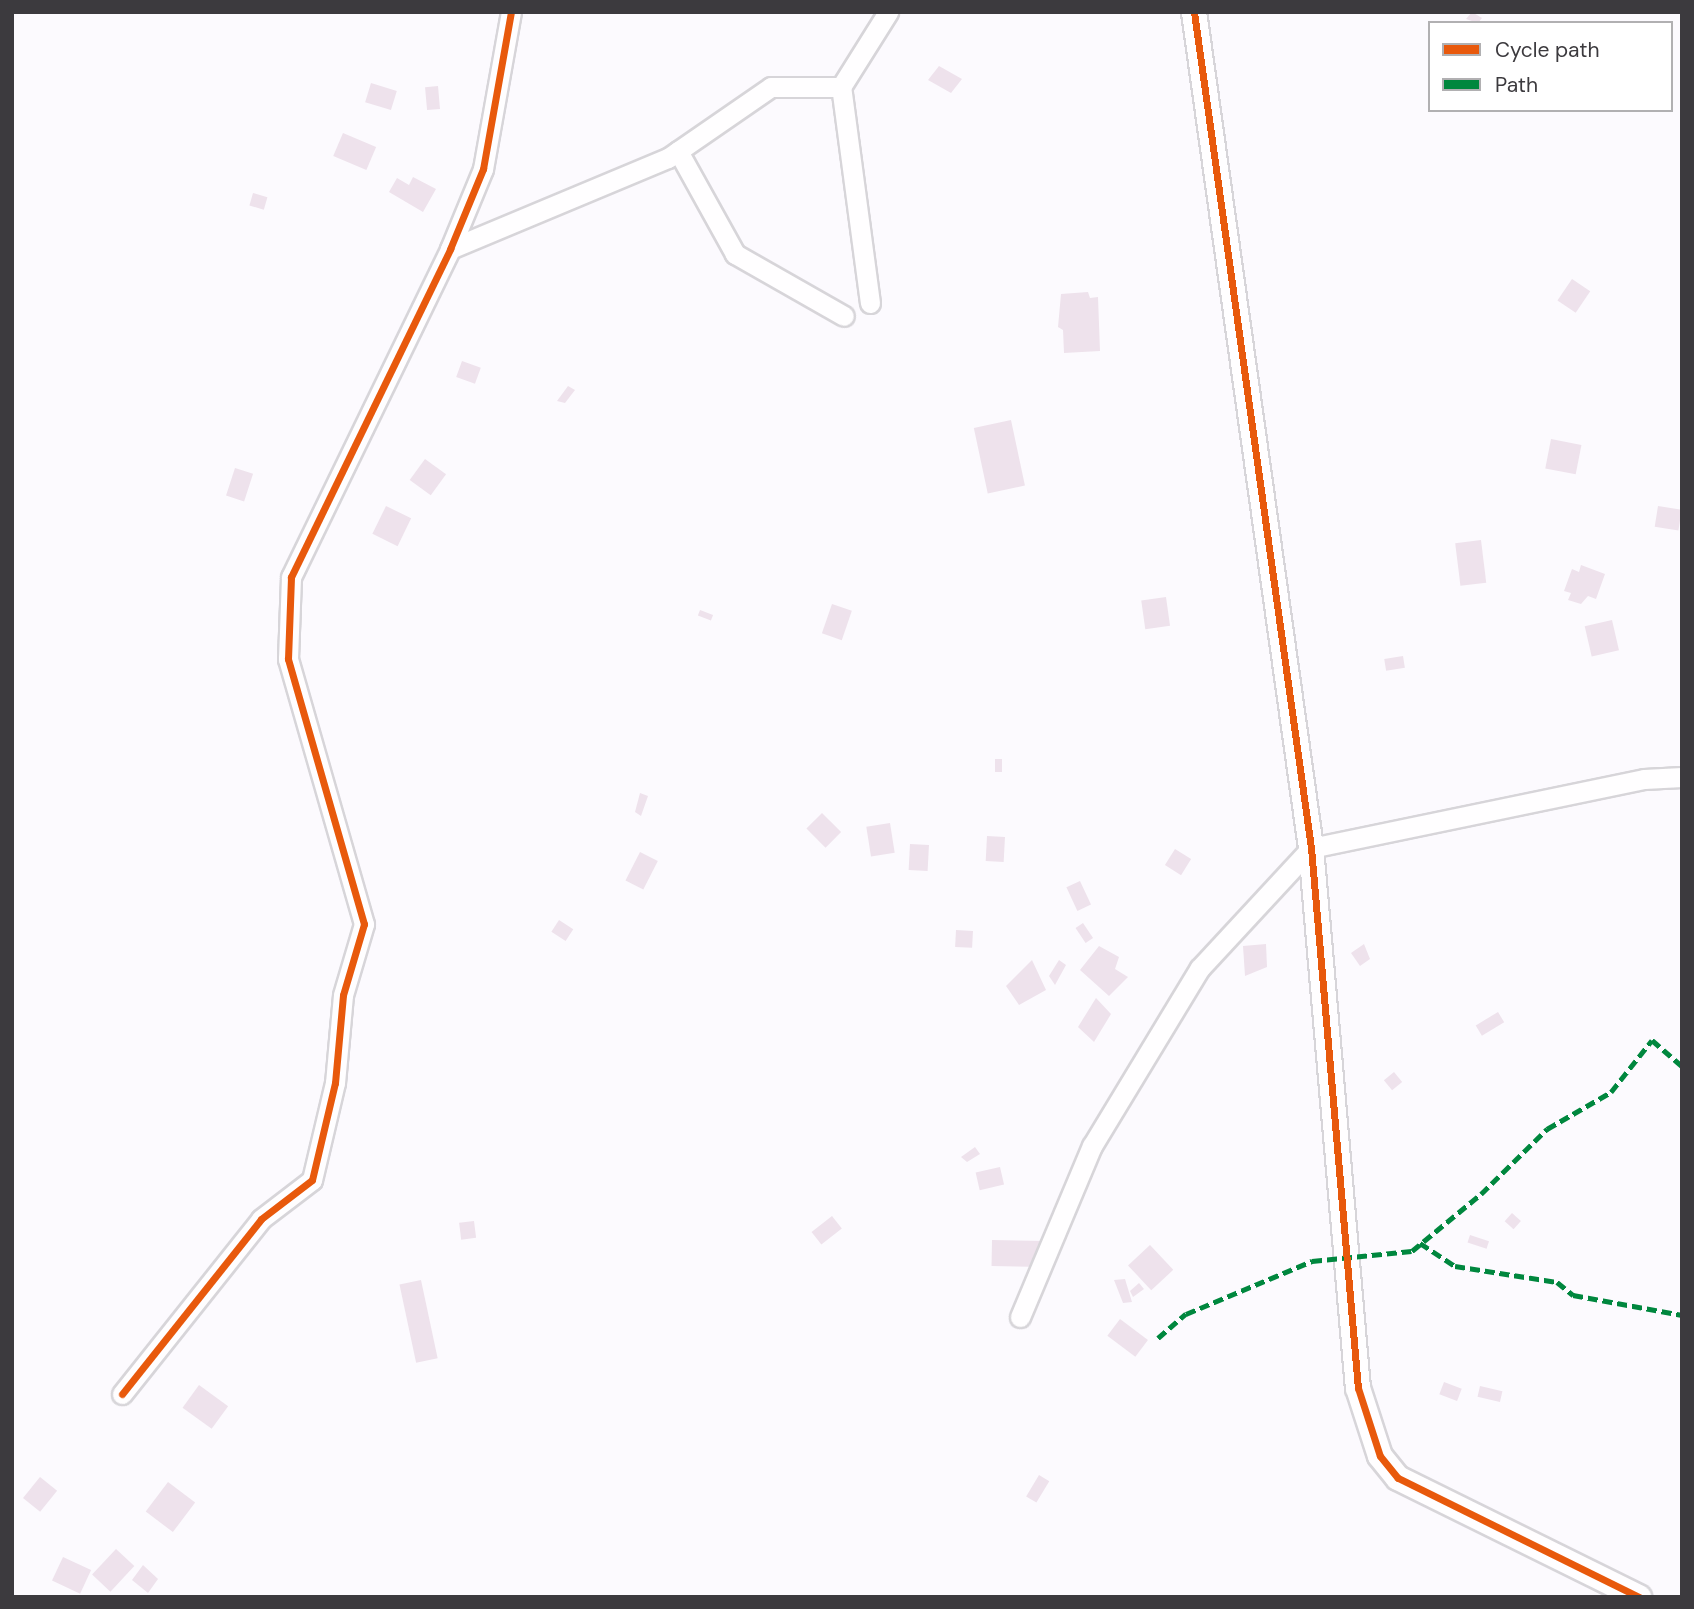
<!DOCTYPE html>
<style>
body{margin:0}
#map{position:relative;width:1694px;height:1609px;overflow:hidden;background:#fcfafe;font-family:"DM Sans",sans-serif}
div>[style]{position:absolute}
.building>*{inset:0;background:#eee2ec;transform-origin:0 0}
.roads{filter:drop-shadow(2px 0 #d7d5d9) drop-shadow(-2px 0 #d7d5d9) drop-shadow(0 2px #d7d5d9) drop-shadow(0 -2px #d7d5d9)}
.minor>*{height:19px;margin:-9.5px;padding:0 9.5px;transform-origin:9.5px;border-radius:9.5px;background:#fffeff}
.tertiary>*{height:24px;margin:-12px;padding:0 12px;transform-origin:12px;border-radius:12px;background:#fffeff}
.quiet>*{height:5px;margin-top:-2.5px;transform-origin:0;background:repeating-linear-gradient(90deg,#00873e 0 10px,transparent 0 15px)}
.cycleway>*{height:7px;margin:-3.5px;padding:0 3.5px;transform-origin:3.5px;border-radius:3.5px;background:#e8590c}
span{translate:-50% -50%;white-space:nowrap;text-align:center;line-height:1.15;-webkit-text-stroke:5px #fff;paint-order:stroke}
.frame{position:absolute;inset:0;border:14px solid #3c3a3e;pointer-events:none}
.legend{position:absolute;left:1428px;top:21px;width:245px;height:91px;box-sizing:border-box;background:#fff;border:2px solid #b1b0b2;margin:0;padding:9px 12px;list-style:none;font-size:21px;color:#3c3a3e}
.legend li{display:flex;align-items:center;gap:14px;height:35px}
.legend b{width:35px;border:2px solid #b1b0b2}
</style>
<div id="map">
<div class="building">
<i style="clip-path:polygon(1472px 12px,1482px 18px,1478px 23px,1466px 19px)"></i>
<i style="clip-path:polygon(939px 66px,962px 79px,951px 93px,928px 80px)"></i>
<i style="left:371px;top:83px;width:27px;height:20px;rotate:17deg"></i>
<i style="left:438px;top:86px;width:23px;height:13px;rotate:85deg"></i>
<i style="left:343px;top:133px;width:36px;height:25px;rotate:23deg"></i>
<i style="clip-path:polygon(413px 177px,436px 189px,423px 212px,389px 192px,397px 178px,409px 185px)"></i>
<i style="left:253px;top:193px;width:15px;height:13px;rotate:16deg"></i>
<i style="left:1572px;top:279px;width:22px;height:26px;rotate:34deg"></i>
<i style="clip-path:polygon(1088px 292px,1090px 298px,1098px 297px,1100px 351px,1064px 353px,1063px 330px,1058px 327px,1061px 294px)"></i>
<i style="left:462px;top:361px;width:20px;height:17px;rotate:20deg"></i>
<i style="clip-path:polygon(568px 386px,575px 390px,565px 403px,557px 401px)"></i>
<i style="left:1011px;top:420px;width:67px;height:38px;rotate:78deg"></i>
<i style="left:1551px;top:439px;width:31px;height:30px;rotate:11deg"></i>
<i style="left:425px;top:459px;width:26px;height:26px;rotate:36deg"></i>
<i style="left:235px;top:468px;width:19px;height:29px;rotate:18deg"></i>
<i style="left:386px;top:506px;width:28px;height:31px;rotate:26deg"></i>
<i style="left:1658px;top:506px;width:24px;height:21px;rotate:9deg"></i>
<i style="left:1481px;top:540px;width:43px;height:26px;rotate:83deg"></i>
<i style="clip-path:polygon(1581px 565px,1605px 574px,1596px 599px,1588px 596px,1581px 604px,1568px 600px,1571px 593px,1564px 591px,1572px 569px,1579px 572px)"></i>
<i style="left:1166px;top:597px;width:29px;height:25px;rotate:82deg"></i>
<i style="left:832px;top:604px;width:21px;height:31px;rotate:19deg"></i>
<i style="left:700px;top:610px;width:14px;height:6px;rotate:21deg"></i>
<i style="left:1612px;top:620px;width:31px;height:28px;rotate:77deg"></i>
<i style="left:1403px;top:656px;width:12px;height:19px;rotate:81deg"></i>
<i style="left:995px;top:759px;width:7px;height:13px"></i>
<i style="clip-path:polygon(640px 793px,648px 796px,641px 816px,635px 812px)"></i>
<i style="left:822px;top:813px;width:27px;height:22px;rotate:45deg"></i>
<i style="left:890px;top:823px;width:30px;height:24px;rotate:81deg"></i>
<i style="left:987px;top:836px;width:18px;height:25px;rotate:3deg"></i>
<i style="left:910px;top:844px;width:19px;height:26px;rotate:3deg"></i>
<i style="left:1175px;top:849px;width:19px;height:19px;rotate:32deg"></i>
<i style="left:640px;top:852px;width:20px;height:32px;rotate:27deg"></i>
<i style="left:1080px;top:881px;width:26px;height:15px;rotate:65deg"></i>
<i style="left:559px;top:920px;width:17px;height:14px;rotate:33deg"></i>
<i style="left:1083px;top:923px;width:18px;height:9px;rotate:56deg"></i>
<i style="left:956px;top:930px;width:17px;height:17px;rotate:3deg"></i>
<i style="clip-path:polygon(1266px 944px,1267px 967px,1245px 976px,1243px 946px)"></i>
<i style="clip-path:polygon(1364px 944px,1370px 959px,1360px 966px,1351px 953px)"></i>
<i style="clip-path:polygon(1099px 946px,1119px 957px,1115px 969px,1128px 977px,1109px 996px,1080px 970px)"></i>
<i style="clip-path:polygon(1032px 960px,1046px 990px,1019px 1005px,1006px 986px)"></i>
<i style="clip-path:polygon(1059px 960px,1066px 965px,1055px 985px,1049px 976px)"></i>
<i style="clip-path:polygon(1096px 998px,1111px 1014px,1094px 1042px,1078px 1027px)"></i>
<i style="left:1498px;top:1012px;width:12px;height:26px;rotate:59deg"></i>
<i style="left:1394px;top:1072px;width:13px;height:13px;rotate:51deg"></i>
<i style="clip-path:polygon(975px 1147px,980px 1154px,967px 1162px,961px 1157px)"></i>
<i style="left:1000px;top:1167px;width:18px;height:25px;rotate:77deg"></i>
<i style="left:1512px;top:1213px;width:12px;height:11px;rotate:42deg"></i>
<i style="left:832px;top:1216px;width:16px;height:26px;rotate:52deg"></i>
<i style="left:474px;top:1221px;width:17px;height:15px;rotate:83deg"></i>
<i style="left:1470px;top:1235px;width:20px;height:8px;rotate:18deg"></i>
<i style="left:992px;top:1240px;width:53px;height:26px;rotate:1deg"></i>
<i style="left:1150px;top:1245px;width:34px;height:30px;rotate:47deg"></i>
<i style="clip-path:polygon(1125px 1279px,1132px 1302px,1123px 1303px,1114px 1280px)"></i>
<i style="left:421px;top:1280px;width:80px;height:22px;rotate:78deg"></i>
<i style="clip-path:polygon(1139px 1283px,1144px 1289px,1133px 1297px,1130px 1291px)"></i>
<i style="left:1120px;top:1319px;width:35px;height:21px;rotate:37deg"></i>
<i style="left:1444px;top:1382px;width:19px;height:13px;rotate:21deg"></i>
<i style="left:199px;top:1385px;width:36px;height:28px;rotate:36deg"></i>
<i style="left:1480px;top:1386px;width:23px;height:11px;rotate:13deg"></i>
<i style="left:1039px;top:1475px;width:12px;height:25px;rotate:31deg"></i>
<i style="left:40px;top:1477px;width:22px;height:27px;rotate:39deg"></i>
<i style="left:168px;top:1482px;width:34px;height:37px;rotate:37deg"></i>
<i style="left:116px;top:1549px;width:25px;height:35px;rotate:43deg"></i>
<i style="left:63px;top:1557px;width:31px;height:26px;rotate:25deg"></i>
<i style="clip-path:polygon(143px 1565px,158px 1579px,148px 1593px,132px 1580px)"></i>
</div>
<div class="roads">
<div class="minor">
<i style="left:678px;top:151px;width:118px;rotate:61deg"></i>
<i style="left:735px;top:254px;width:125px;rotate:29.6deg"></i>
<i style="left:450px;top:249px;width:236px;rotate:-22.7deg"></i>
<i style="left:668px;top:158px;width:125px;rotate:-34.6deg"></i>
<i style="left:771px;top:87px;width:70px"></i>
<i style="left:870px;top:303px;width:218px;rotate:-97.6deg"></i>
<i style="left:841px;top:87px;width:89px;rotate:-57.9deg"></i>
<i style="left:1020px;top:1317px;width:186px;rotate:-67.2deg"></i>
<i style="left:1092px;top:1146px;width:208px;rotate:-58.8deg"></i>
<i style="left:1200px;top:968px;width:163px;rotate:-47.2deg"></i>
<i style="left:1311px;top:848px;width:340px;rotate:-11.7deg"></i>
<i style="left:1644px;top:779px;width:38px;rotate:-3deg"></i>
<i style="left:122px;top:1394px;width:223px;rotate:-51.5deg"></i>
<i style="left:261px;top:1219px;width:64px;rotate:-37.4deg"></i>
<i style="left:312px;top:1180px;width:100px;rotate:-76.7deg"></i>
<i style="left:335px;top:1083px;width:88px;rotate:-84.8deg"></i>
<i style="left:343px;top:995px;width:74px;rotate:-73.5deg"></i>
<i style="left:364px;top:924px;width:276px;rotate:-106deg"></i>
<i style="left:288px;top:659px;width:82px;rotate:-87.9deg"></i>
<i style="left:291px;top:577px;width:365px;rotate:-64.1deg"></i>
<i style="left:450px;top:249px;width:87px;rotate:-67.6deg"></i>
<i style="left:483px;top:169px;width:159px;rotate:-79.9deg"></i>
</div>
<div class="tertiary">
<i style="left:1194px;top:12px;width:844px;rotate:82.03deg"></i>
<i style="left:1311px;top:848px;width:542px;rotate:85.03deg"></i>
<i style="left:1358px;top:1388px;width:71px;rotate:72.1deg"></i>
<i style="left:1380px;top:1456px;width:28px;rotate:51deg"></i>
<i style="left:1398px;top:1478px;width:269px;rotate:26.3deg"></i>
</div>
</div>
<div class="quiet">
<i style="left:1420px;top:1243px;width:42px;rotate:33.3deg"></i>
<i style="left:1455px;top:1266px;width:103px;rotate:8.9deg"></i>
<i style="left:1557px;top:1282px;width:21px;rotate:39deg"></i>
<i style="left:1573px;top:1295px;width:111px;rotate:10.4deg"></i>
<i style="left:1158px;top:1338px;width:37px;rotate:-41deg"></i>
<i style="left:1186px;top:1314px;width:137px;rotate:-22.8deg"></i>
<i style="left:1312px;top:1261px;width:100px;rotate:-5.7deg"></i>
<i style="left:1412px;top:1251px;width:89px;rotate:-39.6deg"></i>
<i style="left:1481px;top:1194px;width:93px;rotate:-44.6deg"></i>
<i style="left:1547px;top:1129px;width:74px;rotate:-30deg"></i>
<i style="left:1611px;top:1092px;width:66px;rotate:-51.7deg"></i>
<i style="left:1652px;top:1040px;width:40px;rotate:41deg"></i>
</div>
<div class="cycleway">
<i style="left:1194px;top:12px;width:844px;rotate:82.03deg"></i>
<i style="left:1311px;top:848px;width:542px;rotate:85.03deg"></i>
<i style="left:1358px;top:1388px;width:71px;rotate:72.1deg"></i>
<i style="left:1380px;top:1456px;width:28px;rotate:51deg"></i>
<i style="left:1398px;top:1478px;width:269px;rotate:26.3deg"></i>
<i style="left:122px;top:1394px;width:223px;rotate:-51.5deg"></i>
<i style="left:261px;top:1219px;width:64px;rotate:-37.4deg"></i>
<i style="left:312px;top:1180px;width:100px;rotate:-76.7deg"></i>
<i style="left:335px;top:1083px;width:88px;rotate:-84.8deg"></i>
<i style="left:343px;top:995px;width:74px;rotate:-73.5deg"></i>
<i style="left:364px;top:924px;width:276px;rotate:-106deg"></i>
<i style="left:288px;top:659px;width:82px;rotate:-87.9deg"></i>
<i style="left:291px;top:577px;width:365px;rotate:-64.1deg"></i>
<i style="left:450px;top:249px;width:87px;rotate:-67.6deg"></i>
<i style="left:483px;top:169px;width:159px;rotate:-79.9deg"></i>
</div>
<div class="frame"></div>
<ul class="legend">
<li><b style="height:9px;background:#e8590c"></b>Cycle path</li>
<li><b style="height:9px;background:#00873e"></b>Path</li>
</ul>
</div>
